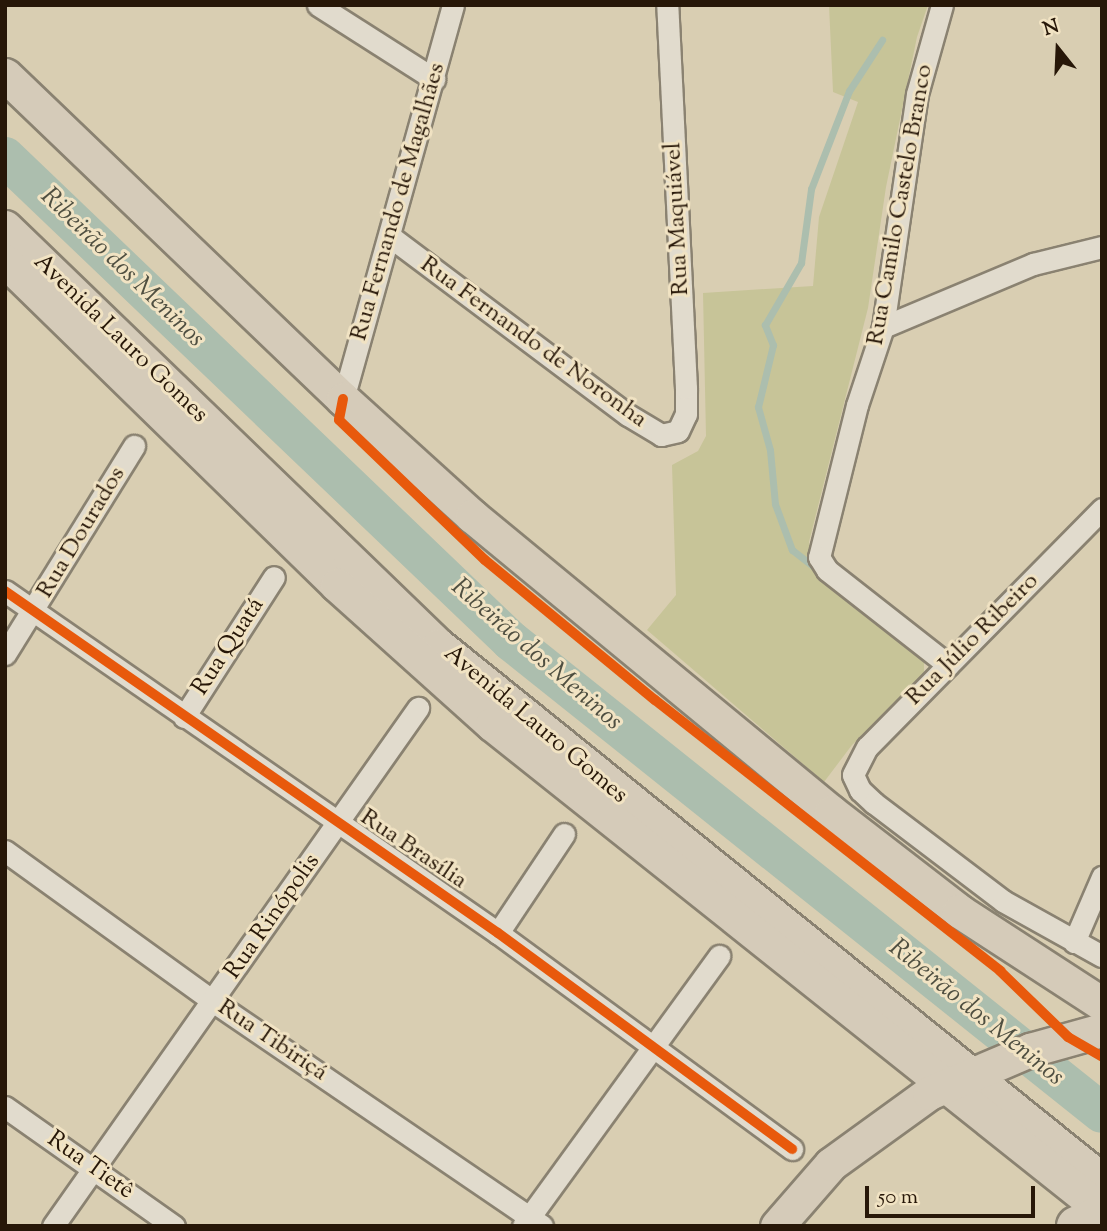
<!DOCTYPE html>
<meta charset="utf-8">
<style>
body{margin:0}
#map{position:relative;width:1107px;height:1231px;overflow:hidden;background:#d9ceb2;font-family:"Sorts Mill Goudy",serif}
div>[style]{position:absolute}
.green>*{inset:0;background:#c7c498}
.stream>*{height:7px;margin:-3.5px;padding:0 3.5px;transform-origin:3.5px;border-radius:3.5px;background:#acbeae}
.river>*{height:40px;margin:-20px;padding:0 20px;transform-origin:20px;border-radius:20px;background:#acbeae}
.roads{filter:drop-shadow(2px 0 #8a8271) drop-shadow(-2px 0 #8a8271) drop-shadow(0 2px #8a8271) drop-shadow(0 -2px #8a8271)}
.street>*{height:21px;margin:-10.5px;padding:0 10.5px;transform-origin:10.5px;border-radius:10.5px;background:#e1dbcd}
.primary>*{height:33px;margin:-16.5px;padding:0 16.5px;transform-origin:16.5px;border-radius:16.5px;background:#d5cbb9}
.highway>*{height:38px;margin:-19px;padding:0 19px;transform-origin:19px;border-radius:19px;background:#d5cbb9}
.cycleway>*{height:10px;margin:-5px;padding:0 5px;transform-origin:5px;border-radius:5px;background:#e8590c}
span{translate:-50% -50%;white-space:nowrap;text-align:center;line-height:1.15;-webkit-text-stroke:6px #f1e3c3;paint-order:stroke}
.street-label{font-size:24px;color:#271708}
.water-label{font-size:26px;color:#4f4f41;font-style:italic}
.frame{position:absolute;inset:0;border:7px solid #271708;pointer-events:none}
.north{position:absolute;left:1023px;top:14px;width:70px;height:70px;-webkit-text-stroke:5px #f1e3c3;paint-order:stroke;rotate:342deg;font-size:19px;font-weight:700;line-height:28px;text-align:center;color:#271708}
.north::after{content:'';display:block;margin:auto;width:24px;height:32px;background:#271708;clip-path:polygon(50% 0,100% 100%,50% 72%,0 100%)}
.scale{position:absolute;left:865px;top:1186px;width:170px;height:32px;box-sizing:border-box;border:4px solid #271708;border-top:0;padding-left:9px;font-size:21px;line-height:24px;white-space:nowrap;color:#271708;-webkit-text-stroke:5px #f1e3c3;paint-order:stroke}
</style>
<div id="map">
<div class="green">
<i style="clip-path:polygon(829px 5px,928px 5px,917px 37px,886px 187px,868px 308px,809px 542px,816px 575px,924px 662px,924px 676px,852px 745px,824px 782px,647px 630px,676px 595px,672px 465px,698px 451px,706px 436px,703px 293px,813px 286px,819px 217px,858px 102px,833px 92px)"></i>
</div>
<div class="stream">
<i style="left:814px;top:567px;width:28px;rotate:-142deg"></i>
<i style="left:792px;top:550px;width:49px;rotate:-110.3deg"></i>
<i style="left:775px;top:504px;width:54px;rotate:-95.3deg"></i>
<i style="left:770px;top:450px;width:45px;rotate:-105.6deg"></i>
<i style="left:758px;top:407px;width:64px;rotate:-76.4deg"></i>
<i style="left:773px;top:345px;width:22px;rotate:-112deg"></i>
<i style="left:765px;top:325px;width:72px;rotate:-59.9deg"></i>
<i style="left:801px;top:263px;width:75px;rotate:-82.3deg"></i>
<i style="left:811px;top:189px;width:105px;rotate:-68.8deg"></i>
<i style="left:849px;top:91px;width:61px;rotate:-57.1deg"></i>
</div>
<div class="river">
<i style="left:5px;top:157px;width:700px;rotate:43.73deg"></i>
<i style="left:511px;top:641px;width:756px;rotate:38.61deg"></i>
</div>
<div class="roads">
<div class="street">
<i style="left:318px;top:5px;width:138px;rotate:32.5deg"></i>
<i style="left:942px;top:5px;width:92px;rotate:105.7deg"></i>
<i style="left:917px;top:94px;width:235px;rotate:98.3deg"></i>
<i style="left:883px;top:327px;width:82px;rotate:108.4deg"></i>
<i style="left:857px;top:405px;width:157px;rotate:104deg"></i>
<i style="left:819px;top:557px;width:15px;rotate:58deg"></i>
<i style="left:827px;top:570px;width:154px;rotate:38.1deg"></i>
<i style="left:392px;top:238px;width:295px;rotate:36.9deg"></i>
<i style="left:628px;top:415px;width:39px;rotate:31deg"></i>
<i style="left:661px;top:435px;width:17px;rotate:-13deg"></i>
<i style="left:678px;top:431px;width:19px;rotate:-65deg"></i>
<i style="left:686px;top:414px;width:26px;rotate:-90deg"></i>
<i style="left:686px;top:388px;width:383px;rotate:-92.8deg"></i>
<i style="left:883px;top:327px;width:163px;rotate:-22.8deg"></i>
<i style="left:1033px;top:264px;width:71px;rotate:-13.8deg"></i>
<i style="left:343px;top:399px;width:409px;rotate:-74.4deg"></i>
<i style="left:1102px;top:509px;width:334px;rotate:134.6deg"></i>
<i style="left:867px;top:747px;width:31px;rotate:117deg"></i>
<i style="left:853px;top:775px;width:17px;rotate:65deg"></i>
<i style="left:860px;top:790px;width:19px;rotate:43deg"></i>
<i style="left:874px;top:803px;width:162px;rotate:37.2deg"></i>
<i style="left:1003px;top:901px;width:113px;rotate:29.1deg"></i>
<i style="left:5px;top:591px;width:600px;rotate:34.75deg"></i>
<i style="left:498px;top:933px;width:365px;rotate:36.3deg"></i>
<i style="left:5px;top:654px;width:245px;rotate:-58.2deg"></i>
<i style="left:184px;top:717px;width:166px;rotate:-57.3deg"></i>
<i style="left:5px;top:851px;width:258px;rotate:35.8deg"></i>
<i style="left:214px;top:1002px;width:397px;rotate:34.3deg"></i>
<i style="left:498px;top:933px;width:119px;rotate:-56.3deg"></i>
<i style="left:1074px;top:942px;width:71px;rotate:-66.7deg"></i>
<i style="left:5px;top:1107px;width:207px;rotate:35.2deg"></i>
<i style="left:53px;top:1226px;width:634px;rotate:-54.83deg"></i>
<i style="left:523px;top:1226px;width:334px;rotate:-54deg"></i>
</div>
<div class="primary">
<i style="left:5px;top:75px;width:468px;rotate:43.8deg"></i>
<i style="left:343px;top:399px;width:174px;rotate:42.2deg"></i>
<i style="left:472px;top:516px;width:465px;rotate:39.5deg"></i>
<i style="left:831px;top:812px;width:162px;rotate:37.7deg"></i>
<i style="left:959px;top:911px;width:171px;rotate:33deg"></i>
<i style="left:5px;top:227px;width:602px;rotate:43.99deg"></i>
<i style="left:438px;top:645px;width:853px;rotate:38.86deg"></i>
<i style="left:5px;top:261px;width:464px;rotate:44.3deg"></i>
<i style="left:337px;top:585px;width:208px;rotate:41.9deg"></i>
<i style="left:492px;top:724px;width:780px;rotate:38.55deg"></i>
<i style="left:777px;top:1226px;width:82px;rotate:-48.9deg"></i>
<i style="left:831px;top:1164px;width:121px;rotate:-35.9deg"></i>
<i style="left:929px;top:1093px;width:110px;rotate:-23.1deg"></i>
<i style="left:1030px;top:1050px;width:75px;rotate:-15.5deg"></i>
</div>
<div class="highway">
<i style="left:1076px;top:1226px;width:29px;rotate:-25deg"></i>
</div>
</div>
<div class="cycleway">
<i style="left:343px;top:399px;width:21px;rotate:101deg"></i>
<i style="left:339px;top:420px;width:202px;rotate:43.8deg"></i>
<i style="left:485px;top:560px;width:220px;rotate:39.5deg"></i>
<i style="left:655px;top:700px;width:439px;rotate:38.1deg"></i>
<i style="left:1000px;top:971px;width:95px;rotate:44.1deg"></i>
<i style="left:1068px;top:1037px;width:39px;rotate:30deg"></i>
<i style="left:5px;top:591px;width:600px;rotate:34.75deg"></i>
<i style="left:498px;top:933px;width:365px;rotate:36.3deg"></i>
</div>
<div class="street-label">
<span style="left:399px;top:202px;rotate:-74deg">Rua Fernando de Magalhães</span>
<span style="left:901px;top:205px;rotate:-80deg">Rua Camilo Castelo Branco</span>
<span style="left:678px;top:219px;rotate:-93deg">Rua Maquiável</span>
<span style="left:120px;top:339px;rotate:44deg">Avenida Lauro Gomes</span>
<span style="left:533px;top:343px;rotate:36deg">Rua Fernando de Noronha</span>
<span style="left:82px;top:533px;rotate:-59deg">Rua Dourados</span>
<span style="left:973px;top:640px;rotate:-45deg">Rua Júlio Ribeiro</span>
<span style="left:229px;top:647px;rotate:-57deg">Rua Quatá</span>
<span style="left:535px;top:725px;rotate:40deg">Avenida Lauro Gomes</span>
<span style="left:413px;top:850px;rotate:34deg">Rua Brasília</span>
<span style="left:273px;top:917px;rotate:-55deg">Rua Rinópolis</span>
<span style="left:272px;top:1041px;rotate:34deg">Rua Tibiriçá</span>
<span style="left:90px;top:1166px;rotate:35deg">Rua Tietê</span>
</div>
<div class="water-label">
<span style="left:122px;top:268px;rotate:44deg">Ribeirão dos Meninos</span>
<span style="left:536px;top:655px;rotate:41deg">Ribeirão dos Meninos</span>
<span style="left:976px;top:1013px;rotate:39deg">Ribeirão dos Meninos</span>
</div>
<div class="frame"></div>
<div class="north">N</div>
<div class="scale">50 m</div>
</div>
